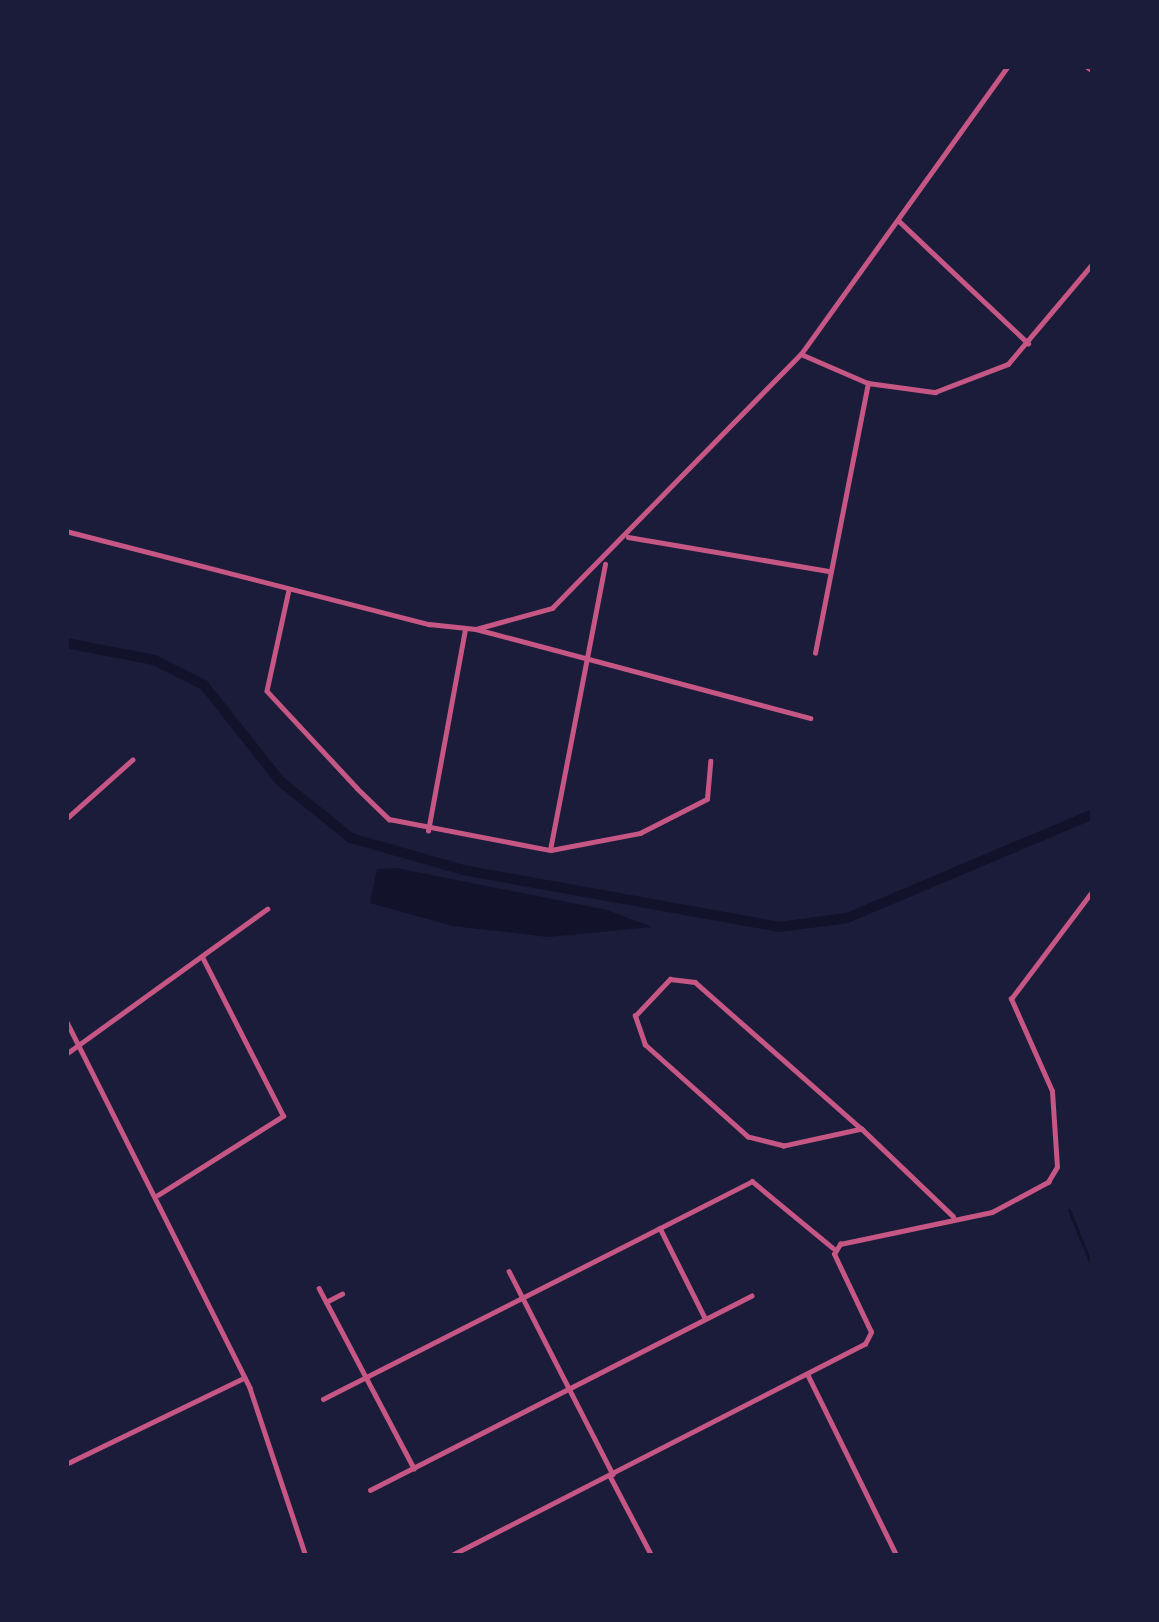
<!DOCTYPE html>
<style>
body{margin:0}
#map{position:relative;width:1159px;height:1622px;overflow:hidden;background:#1b1b3a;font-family:Arial,sans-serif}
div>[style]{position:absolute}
.water>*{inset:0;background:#12122b}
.stream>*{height:3px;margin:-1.5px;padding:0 1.5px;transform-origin:1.5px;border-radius:1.5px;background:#12122b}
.canal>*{height:10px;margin:-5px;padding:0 5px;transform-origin:5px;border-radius:5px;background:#12122b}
.minor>*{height:4.5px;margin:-2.25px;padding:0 2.25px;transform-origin:2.25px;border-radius:2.25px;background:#c65784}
span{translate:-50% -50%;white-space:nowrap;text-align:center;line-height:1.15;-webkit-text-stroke:12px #1b1b3a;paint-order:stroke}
.frame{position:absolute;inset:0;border:69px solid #1b1b3a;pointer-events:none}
</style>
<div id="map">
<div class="water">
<i style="clip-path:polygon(396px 868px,607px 910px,652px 927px,548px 937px,453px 926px,370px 903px,377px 869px)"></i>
</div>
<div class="stream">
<i style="left:1069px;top:1210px;width:64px;rotate:67.9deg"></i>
</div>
<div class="canal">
<i style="left:66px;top:643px;width:90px;rotate:10.9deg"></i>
<i style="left:154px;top:660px;width:56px;rotate:26.6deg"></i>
<i style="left:204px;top:685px;width:122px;rotate:51.6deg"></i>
<i style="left:280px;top:781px;width:91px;rotate:38.8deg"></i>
<i style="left:351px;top:838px;width:116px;rotate:15.9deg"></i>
<i style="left:463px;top:870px;width:321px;rotate:10.2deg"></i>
<i style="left:779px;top:927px;width:69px;rotate:-7.5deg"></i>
<i style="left:847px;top:918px;width:267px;rotate:-22.9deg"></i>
</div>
<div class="minor">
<i style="left:1086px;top:66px;width:9px;rotate:36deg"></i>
<i style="left:899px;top:221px;width:178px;rotate:43.4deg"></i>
<i style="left:801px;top:354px;width:73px;rotate:23.4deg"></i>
<i style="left:868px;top:383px;width:68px;rotate:7.7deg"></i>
<i style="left:935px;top:392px;width:78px;rotate:-21deg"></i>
<i style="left:1008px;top:364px;width:132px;rotate:-49.9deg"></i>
<i style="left:66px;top:531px;width:375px;rotate:14.4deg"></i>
<i style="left:429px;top:624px;width:47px;rotate:6.1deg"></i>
<i style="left:476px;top:629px;width:79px;rotate:-15.4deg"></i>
<i style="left:552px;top:608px;width:356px;rotate:-45.6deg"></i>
<i style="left:801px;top:354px;width:355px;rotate:-54.3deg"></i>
<i style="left:628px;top:537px;width:203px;rotate:9.6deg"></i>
<i style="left:289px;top:590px;width:103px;rotate:102.3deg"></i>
<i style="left:267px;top:691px;width:132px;rotate:47.1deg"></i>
<i style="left:357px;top:788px;width:45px;rotate:44.1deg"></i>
<i style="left:389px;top:819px;width:164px;rotate:10.9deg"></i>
<i style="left:550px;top:850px;width:291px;rotate:-79.1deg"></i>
<i style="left:476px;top:629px;width:346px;rotate:14.9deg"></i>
<i style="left:815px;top:653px;width:275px;rotate:-78.9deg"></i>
<i style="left:66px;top:819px;width:89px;rotate:-41.8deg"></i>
<i style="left:428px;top:831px;width:204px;rotate:-79.6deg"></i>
<i style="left:551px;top:850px;width:91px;rotate:-10.8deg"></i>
<i style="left:640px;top:833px;width:75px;rotate:-26.9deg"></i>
<i style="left:707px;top:799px;width:38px;rotate:-85deg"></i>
<i style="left:66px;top:1020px;width:411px;rotate:63.4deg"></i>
<i style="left:250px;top:1388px;width:177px;rotate:71.6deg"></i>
<i style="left:66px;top:1054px;width:248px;rotate:-35.8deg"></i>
<i style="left:862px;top:1129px;width:80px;rotate:167.7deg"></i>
<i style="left:784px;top:1146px;width:37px;rotate:-166deg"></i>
<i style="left:748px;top:1137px;width:138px;rotate:-138.2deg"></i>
<i style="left:645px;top:1045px;width:31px;rotate:-109deg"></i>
<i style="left:635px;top:1016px;width:51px;rotate:-46.6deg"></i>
<i style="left:670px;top:979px;width:25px;rotate:7deg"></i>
<i style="left:695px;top:982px;width:222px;rotate:41.4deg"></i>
<i style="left:862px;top:1129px;width:126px;rotate:43.7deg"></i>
<i style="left:158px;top:1195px;width:148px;rotate:-32.3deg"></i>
<i style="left:283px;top:1116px;width:178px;rotate:-117deg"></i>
<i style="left:660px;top:1228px;width:101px;rotate:63.4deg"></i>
<i style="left:509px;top:1271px;width:228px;rotate:62.9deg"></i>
<i style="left:319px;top:1288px;width:204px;rotate:62.2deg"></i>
<i style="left:326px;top:1302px;width:18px;rotate:-27deg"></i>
<i style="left:808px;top:1375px;width:202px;rotate:63.8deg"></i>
<i style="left:323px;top:1399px;width:481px;rotate:-26.9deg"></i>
<i style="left:752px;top:1181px;width:105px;rotate:39.6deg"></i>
<i style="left:66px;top:1464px;width:198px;rotate:-25.8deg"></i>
<i style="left:610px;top:1476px;width:90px;rotate:62.3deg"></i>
<i style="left:370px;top:1490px;width:428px;rotate:-27deg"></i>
<i style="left:450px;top:1556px;width:466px;rotate:-27.1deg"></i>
<i style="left:865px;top:1344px;width:13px;rotate:-63deg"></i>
<i style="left:871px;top:1332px;width:86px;rotate:-115.4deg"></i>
<i style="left:834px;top:1254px;width:12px;rotate:-59deg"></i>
<i style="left:840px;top:1244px;width:155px;rotate:-11.9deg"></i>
<i style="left:992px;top:1212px;width:64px;rotate:-28.2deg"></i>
<i style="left:1048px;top:1182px;width:17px;rotate:-59deg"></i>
<i style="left:1057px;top:1167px;width:76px;rotate:-93.8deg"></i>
<i style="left:1052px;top:1091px;width:101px;rotate:-114deg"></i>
<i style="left:1011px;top:999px;width:136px;rotate:-53deg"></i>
</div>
<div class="frame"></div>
</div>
